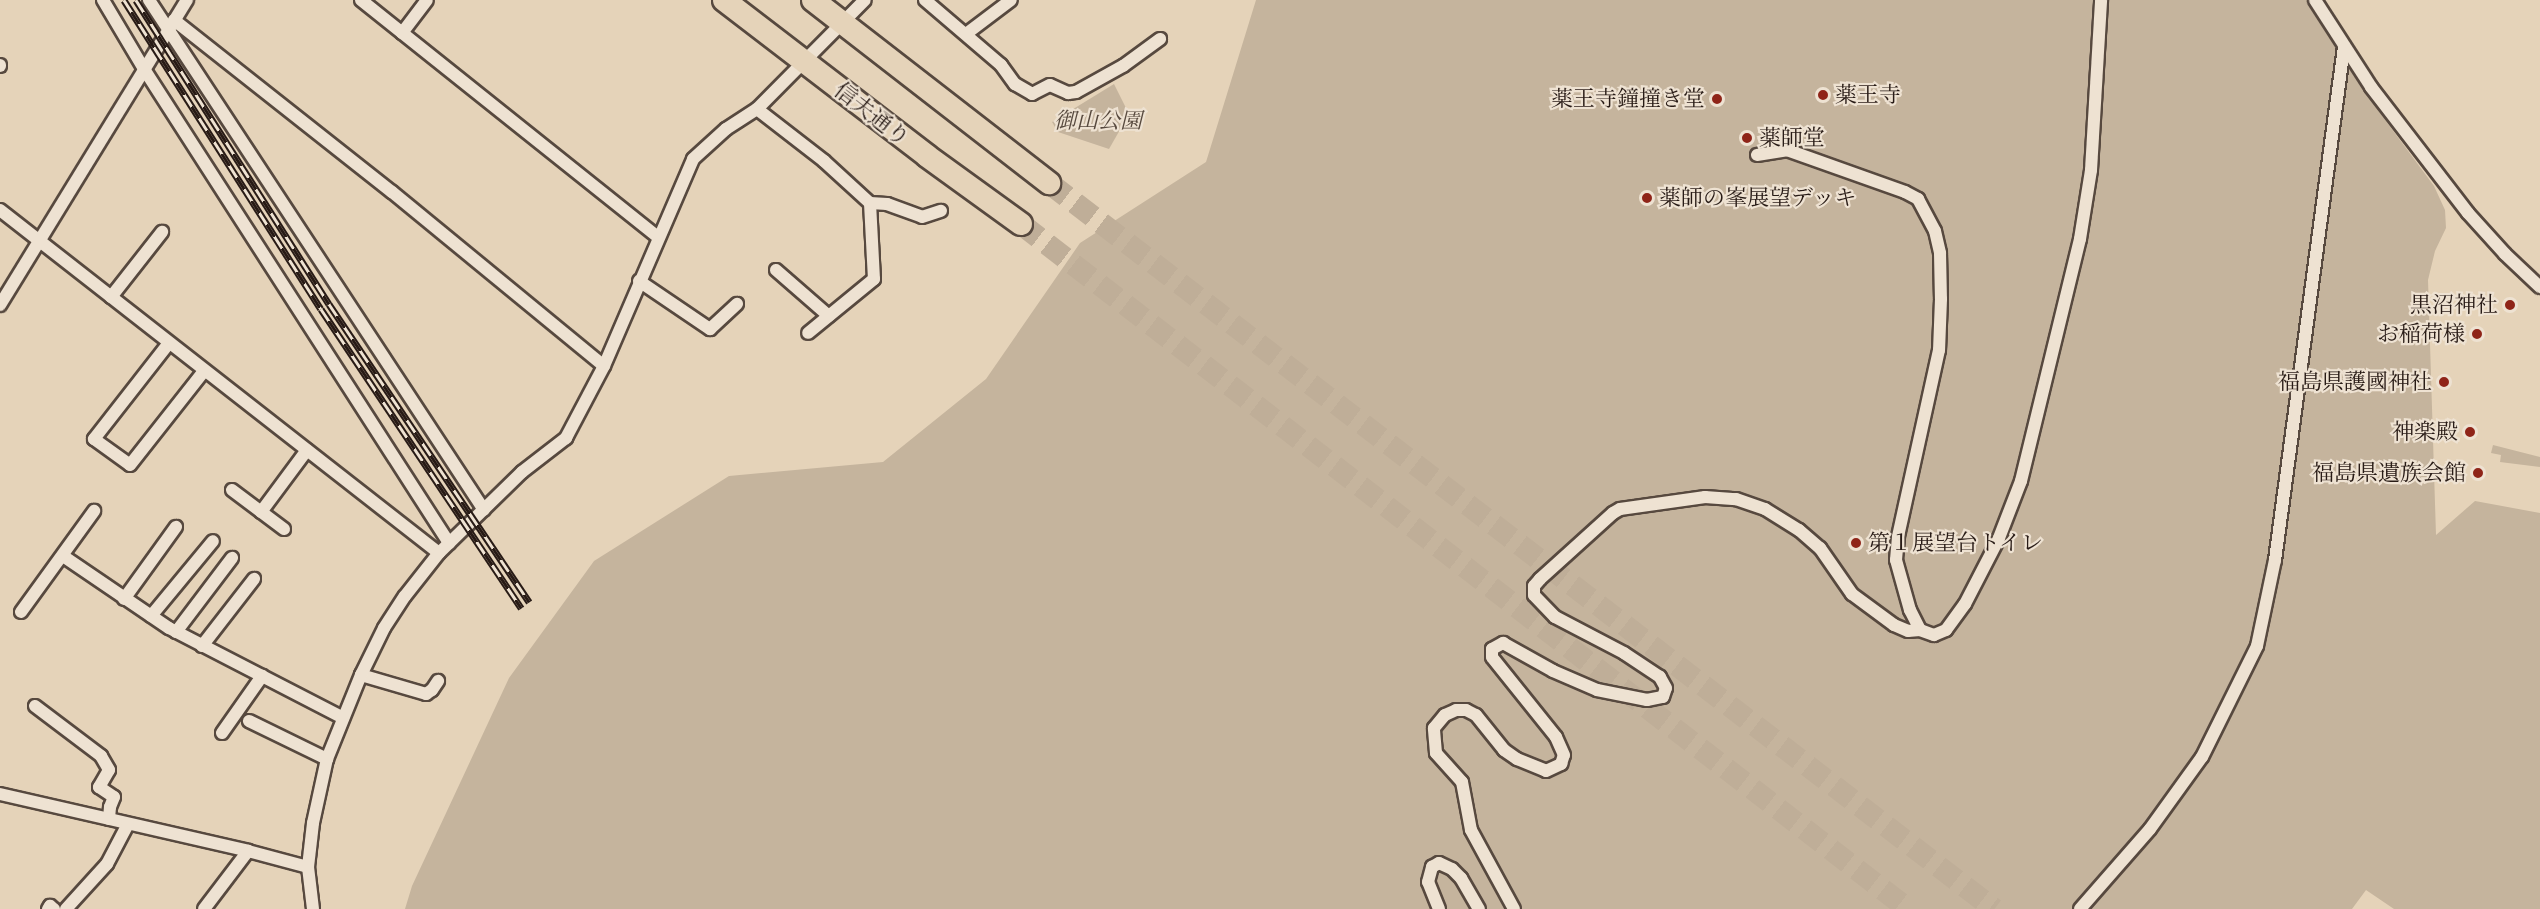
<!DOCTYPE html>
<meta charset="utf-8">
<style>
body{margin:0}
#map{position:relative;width:2540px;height:909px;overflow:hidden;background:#e5d3b9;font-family:"IM FELL Great Primer","Noto Serif JP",serif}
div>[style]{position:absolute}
.green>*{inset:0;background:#c5b49d}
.highway-tunnel>*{height:22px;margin-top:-11px;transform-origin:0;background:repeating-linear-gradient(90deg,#bfae98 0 22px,transparent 0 33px)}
.roads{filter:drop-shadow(2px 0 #57493f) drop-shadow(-2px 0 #57493f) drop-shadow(0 2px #57493f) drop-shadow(0 -2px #57493f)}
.street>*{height:12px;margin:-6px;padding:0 6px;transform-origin:6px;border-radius:6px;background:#eee2d2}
.highway>*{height:22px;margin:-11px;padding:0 11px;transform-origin:11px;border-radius:11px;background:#e5d3b9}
.rail>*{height:7px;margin-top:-3.5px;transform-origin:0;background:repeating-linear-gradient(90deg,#eee2d2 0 14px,#281b16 0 28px);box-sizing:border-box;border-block:2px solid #281b16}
.dots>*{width:16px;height:16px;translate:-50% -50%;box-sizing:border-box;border:3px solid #eee2d2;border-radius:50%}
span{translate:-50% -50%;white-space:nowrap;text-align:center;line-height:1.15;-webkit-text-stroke:4.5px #eee2d2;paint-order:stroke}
.poi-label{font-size:22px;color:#281b16}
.left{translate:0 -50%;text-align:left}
.right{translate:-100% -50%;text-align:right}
.street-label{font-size:22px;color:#281b16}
.park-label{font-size:22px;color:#57493e;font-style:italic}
</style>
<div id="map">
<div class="green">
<i style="clip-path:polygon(1256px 0,2308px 0,2380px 113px,2434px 186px,2445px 210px,2446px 228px,2435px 251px,2428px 280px,2436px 535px,2475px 501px,2540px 513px,2540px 909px,2394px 909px,2366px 890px,2352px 909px,405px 909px,412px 886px,509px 678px,594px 561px,729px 476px,883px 462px,986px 379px,1080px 243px,1206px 162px)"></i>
<i style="clip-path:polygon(1114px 84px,1129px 114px,1109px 149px,1058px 132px,1052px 122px)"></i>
<i style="clip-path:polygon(2493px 445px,2540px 457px,2540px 467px,2500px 462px,2501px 455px,2491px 453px)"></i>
</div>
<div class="highway-tunnel">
<i style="left:1049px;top:183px;width:1192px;rotate:37.53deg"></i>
<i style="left:1021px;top:224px;width:1121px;rotate:37.68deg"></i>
</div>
<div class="roads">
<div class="street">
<i style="left:103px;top:0;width:80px;rotate:59.3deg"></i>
<i style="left:144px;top:69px;width:564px;rotate:57.24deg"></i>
<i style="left:149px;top:0;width:610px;rotate:56.7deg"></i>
<i style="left:361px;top:0;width:380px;rotate:38.6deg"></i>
<i style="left:925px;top:0;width:100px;rotate:40.5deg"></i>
<i style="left:1001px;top:65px;width:24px;rotate:54deg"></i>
<i style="left:1015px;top:84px;width:20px;rotate:30deg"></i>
<i style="left:1032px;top:94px;width:20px;rotate:-27deg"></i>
<i style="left:1050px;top:85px;width:20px;rotate:24deg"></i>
<i style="left:1068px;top:93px;width:8px;rotate:-7deg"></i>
<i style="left:1076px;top:92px;width:54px;rotate:-29deg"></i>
<i style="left:1123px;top:66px;width:46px;rotate:-36.1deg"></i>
<i style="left:2315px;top:0;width:103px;rotate:57.2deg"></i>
<i style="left:2371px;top:87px;width:159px;rotate:52.4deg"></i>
<i style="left:2468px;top:213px;width:55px;rotate:47.9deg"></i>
<i style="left:2505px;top:254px;width:48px;rotate:43.3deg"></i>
<i style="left:174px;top:20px;width:278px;rotate:38.3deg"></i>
<i style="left:392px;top:192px;width:274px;rotate:39.4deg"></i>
<i style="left:402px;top:33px;width:41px;rotate:-52.9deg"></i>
<i style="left:966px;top:34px;width:56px;rotate:-37.1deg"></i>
<i style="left:0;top:65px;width:1px;rotate:90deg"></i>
<i style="left:757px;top:109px;width:85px;rotate:37.8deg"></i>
<i style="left:824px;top:161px;width:62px;rotate:42.4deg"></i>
<i style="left:870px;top:203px;width:76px;rotate:87deg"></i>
<i style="left:874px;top:279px;width:85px;rotate:140.7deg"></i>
<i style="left:1757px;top:155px;width:30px;rotate:-9deg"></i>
<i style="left:1787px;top:150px;width:125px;rotate:19.6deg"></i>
<i style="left:1905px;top:192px;width:15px;rotate:28deg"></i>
<i style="left:1918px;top:199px;width:36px;rotate:62deg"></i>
<i style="left:1935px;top:231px;width:23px;rotate:77deg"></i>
<i style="left:1940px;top:253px;width:46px;rotate:88.8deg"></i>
<i style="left:1941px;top:299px;width:51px;rotate:92.2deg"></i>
<i style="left:1939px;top:350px;width:191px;rotate:102.4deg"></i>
<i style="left:1898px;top:537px;width:23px;rotate:95deg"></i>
<i style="left:1896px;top:560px;width:52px;rotate:74.4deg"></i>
<i style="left:1910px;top:610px;width:22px;rotate:63deg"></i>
<i style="left:870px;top:203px;width:17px;rotate:3deg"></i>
<i style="left:887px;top:204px;width:37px;rotate:20deg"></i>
<i style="left:922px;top:217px;width:20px;rotate:-18deg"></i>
<i style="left:0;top:210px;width:557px;rotate:38deg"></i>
<i style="left:776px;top:270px;width:70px;rotate:41deg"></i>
<i style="left:639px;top:281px;width:86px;rotate:34.1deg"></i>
<i style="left:710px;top:329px;width:37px;rotate:-43deg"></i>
<i style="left:111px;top:297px;width:83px;rotate:-51.9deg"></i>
<i style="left:0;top:305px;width:358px;rotate:-58.5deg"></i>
<i style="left:169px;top:343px;width:122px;rotate:128deg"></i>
<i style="left:94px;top:439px;width:44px;rotate:35.8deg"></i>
<i style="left:130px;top:465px;width:120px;rotate:-51.8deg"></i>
<i style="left:232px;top:490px;width:65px;rotate:36.9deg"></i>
<i style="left:261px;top:512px;width:77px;rotate:-53.4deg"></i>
<i style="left:63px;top:556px;width:128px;rotate:34.2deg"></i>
<i style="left:169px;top:628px;width:196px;rotate:27.3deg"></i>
<i style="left:124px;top:599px;width:89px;rotate:-54.2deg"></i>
<i style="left:21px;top:612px;width:125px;rotate:-54.1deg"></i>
<i style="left:151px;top:616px;width:97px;rotate:-50.4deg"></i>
<i style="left:176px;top:632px;width:93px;rotate:-52.9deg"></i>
<i style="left:202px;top:646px;width:85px;rotate:-52.2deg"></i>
<i style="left:361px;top:675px;width:68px;rotate:16.3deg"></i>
<i style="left:426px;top:694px;width:7px;rotate:-34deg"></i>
<i style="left:432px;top:690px;width:11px;rotate:-56deg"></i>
<i style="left:35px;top:706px;width:83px;rotate:37.1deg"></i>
<i style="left:101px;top:756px;width:16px;rotate:60deg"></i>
<i style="left:109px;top:770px;width:20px;rotate:120deg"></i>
<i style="left:99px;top:787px;width:18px;rotate:34deg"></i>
<i style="left:114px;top:797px;width:11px;rotate:112deg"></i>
<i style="left:110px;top:807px;width:12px;rotate:95deg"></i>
<i style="left:249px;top:721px;width:87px;rotate:26deg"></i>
<i style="left:222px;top:733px;width:70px;rotate:-54.9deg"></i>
<i style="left:0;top:794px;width:254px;rotate:12.9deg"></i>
<i style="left:248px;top:851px;width:62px;rotate:14.9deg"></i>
<i style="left:48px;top:909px;width:4px;rotate:-56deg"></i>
<i style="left:50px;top:906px;width:5px;rotate:37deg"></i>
<i style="left:66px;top:909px;width:61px;rotate:-47.7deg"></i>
<i style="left:107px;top:864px;width:45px;rotate:-62.3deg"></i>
<i style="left:204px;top:909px;width:73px;rotate:-52.8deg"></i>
<i style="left:313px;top:909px;width:42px;rotate:-96.8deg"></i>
<i style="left:308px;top:867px;width:44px;rotate:-83.5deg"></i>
<i style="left:313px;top:823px;width:66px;rotate:-77.7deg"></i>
<i style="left:327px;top:759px;width:91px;rotate:-68deg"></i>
<i style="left:361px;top:675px;width:52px;rotate:-63.9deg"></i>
<i style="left:384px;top:628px;width:38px;rotate:-57deg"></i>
<i style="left:405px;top:596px;width:55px;rotate:-51.7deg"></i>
<i style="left:439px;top:553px;width:116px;rotate:-44.3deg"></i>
<i style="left:522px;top:472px;width:56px;rotate:-37.7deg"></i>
<i style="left:566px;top:438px;width:81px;rotate:-62.2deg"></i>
<i style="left:604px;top:366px;width:225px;rotate:-66.7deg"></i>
<i style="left:693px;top:159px;width:45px;rotate:-42.3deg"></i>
<i style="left:726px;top:129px;width:37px;rotate:-33deg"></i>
<i style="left:757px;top:109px;width:153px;rotate:-45.3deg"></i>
<i style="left:1439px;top:909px;width:29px;rotate:-112deg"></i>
<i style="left:1428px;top:882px;width:16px;rotate:-75deg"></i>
<i style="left:1432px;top:867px;width:8px;rotate:-30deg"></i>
<i style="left:1439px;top:863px;width:14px;rotate:25deg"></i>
<i style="left:1452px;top:869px;width:13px;rotate:45deg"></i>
<i style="left:1461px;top:878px;width:36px;rotate:60deg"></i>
<i style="left:1514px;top:909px;width:90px;rotate:-118.6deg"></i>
<i style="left:1471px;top:830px;width:49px;rotate:-100.6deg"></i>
<i style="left:1462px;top:782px;width:39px;rotate:-132deg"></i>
<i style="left:1436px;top:753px;width:25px;rotate:-95deg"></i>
<i style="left:1434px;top:728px;width:17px;rotate:-50deg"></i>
<i style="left:1445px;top:715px;width:12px;rotate:-24deg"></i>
<i style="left:1456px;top:710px;width:10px"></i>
<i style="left:1466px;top:710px;width:11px;rotate:27deg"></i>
<i style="left:1476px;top:715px;width:45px;rotate:51.3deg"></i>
<i style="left:1504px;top:750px;width:16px;rotate:35deg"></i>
<i style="left:1517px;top:759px;width:31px;rotate:22deg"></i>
<i style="left:1546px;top:771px;width:17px;rotate:-25deg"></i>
<i style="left:1561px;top:764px;width:9px;rotate:-72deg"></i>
<i style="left:1564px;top:755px;width:20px;rotate:-114deg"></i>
<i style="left:1556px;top:737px;width:102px;rotate:-128.7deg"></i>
<i style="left:1492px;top:657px;width:8px;rotate:-90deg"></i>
<i style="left:1492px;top:649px;width:13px;rotate:-29deg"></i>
<i style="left:1503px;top:643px;width:57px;rotate:29.2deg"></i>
<i style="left:1553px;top:671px;width:48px;rotate:23.4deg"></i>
<i style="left:1597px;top:690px;width:51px;rotate:11.3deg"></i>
<i style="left:1647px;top:700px;width:16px;rotate:-11deg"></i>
<i style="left:1663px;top:697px;width:9px;rotate:-72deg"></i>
<i style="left:1666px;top:688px;width:13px;rotate:-119deg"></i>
<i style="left:1660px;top:677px;width:43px;rotate:-146.3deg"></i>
<i style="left:1624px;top:653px;width:78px;rotate:-152.4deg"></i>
<i style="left:1555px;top:617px;width:30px;rotate:-134deg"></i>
<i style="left:1534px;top:595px;width:9px;rotate:-90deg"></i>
<i style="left:1534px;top:586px;width:9px;rotate:-49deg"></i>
<i style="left:1540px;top:579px;width:98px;rotate:-42.1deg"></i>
<i style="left:1613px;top:513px;width:8px;rotate:-30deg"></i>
<i style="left:1620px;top:509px;width:86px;rotate:-8deg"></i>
<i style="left:1705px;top:497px;width:31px;rotate:4deg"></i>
<i style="left:1736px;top:499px;width:31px;rotate:19deg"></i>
<i style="left:1765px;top:509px;width:40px;rotate:32deg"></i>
<i style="left:1799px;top:530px;width:28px;rotate:41deg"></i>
<i style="left:1820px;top:548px;width:56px;rotate:55.2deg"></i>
<i style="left:1852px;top:594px;width:52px;rotate:36.4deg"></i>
<i style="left:1894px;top:625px;width:15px;rotate:23deg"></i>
<i style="left:1908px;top:631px;width:12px;rotate:-5deg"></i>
<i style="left:1920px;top:630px;width:15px;rotate:20deg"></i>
<i style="left:1934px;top:635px;width:13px;rotate:-23deg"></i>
<i style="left:1946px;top:630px;width:32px;rotate:-54deg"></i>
<i style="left:1965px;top:604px;width:74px;rotate:-62.7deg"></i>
<i style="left:1999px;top:538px;width:61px;rotate:-68.9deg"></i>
<i style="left:2021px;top:481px;width:249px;rotate:-76.3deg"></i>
<i style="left:2080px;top:239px;width:70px;rotate:-80.9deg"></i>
<i style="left:2091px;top:170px;width:170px;rotate:-86.6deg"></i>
<i style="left:2080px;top:909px;width:106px;rotate:-48.8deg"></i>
<i style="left:2150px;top:829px;width:89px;rotate:-54.2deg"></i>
<i style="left:2202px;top:757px;width:124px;rotate:-63.6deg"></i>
<i style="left:2257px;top:646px;width:88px;rotate:-78.2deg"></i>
<i style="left:2275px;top:560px;width:518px;rotate:-82.34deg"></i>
</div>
<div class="highway">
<i style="left:724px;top:0;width:256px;rotate:37.5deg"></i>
<i style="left:927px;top:156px;width:116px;rotate:35.9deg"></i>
<i style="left:813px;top:0;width:299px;rotate:37.8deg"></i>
</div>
</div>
<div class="rail">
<i style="left:124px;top:0;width:366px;rotate:57.5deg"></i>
<i style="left:321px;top:309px;width:360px;rotate:56.2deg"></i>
<i style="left:136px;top:0;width:360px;rotate:57.6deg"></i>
<i style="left:329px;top:304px;width:359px;rotate:56.1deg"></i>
</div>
<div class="dots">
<i style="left:1823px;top:95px;background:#8f2418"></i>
<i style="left:1717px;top:99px;background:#8f2418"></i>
<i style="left:1747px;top:138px;background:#8f2418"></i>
<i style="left:1647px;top:198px;background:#8f2418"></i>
<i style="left:2510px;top:305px;background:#8f2418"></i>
<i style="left:2477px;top:334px;background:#8f2418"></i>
<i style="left:2444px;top:382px;background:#8f2418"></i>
<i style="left:2470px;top:432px;background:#8f2418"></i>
<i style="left:2478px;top:473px;background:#8f2418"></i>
<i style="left:1856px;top:543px;background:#8f2418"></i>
</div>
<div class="poi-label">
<span class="left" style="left:1835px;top:95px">薬王寺</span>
<span class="right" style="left:1705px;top:99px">薬王寺鐘撞き堂</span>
<span class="left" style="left:1759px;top:138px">薬師堂</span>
<span class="left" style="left:1659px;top:198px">薬師の峯展望デッキ</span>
<span class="right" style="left:2498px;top:305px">黒沼神社</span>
<span class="right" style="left:2465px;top:334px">お稲荷様</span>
<span class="right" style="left:2432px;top:382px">福島県護國神社</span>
<span class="right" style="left:2458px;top:432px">神楽殿</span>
<span class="right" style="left:2466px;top:473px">福島県遺族会館</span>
<span class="left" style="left:1868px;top:543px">第１展望台トイレ</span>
</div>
<div class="street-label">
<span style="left:872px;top:114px;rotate:38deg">信夫通り</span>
</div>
<div class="park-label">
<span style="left:1098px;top:121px">御山公園</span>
</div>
</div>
